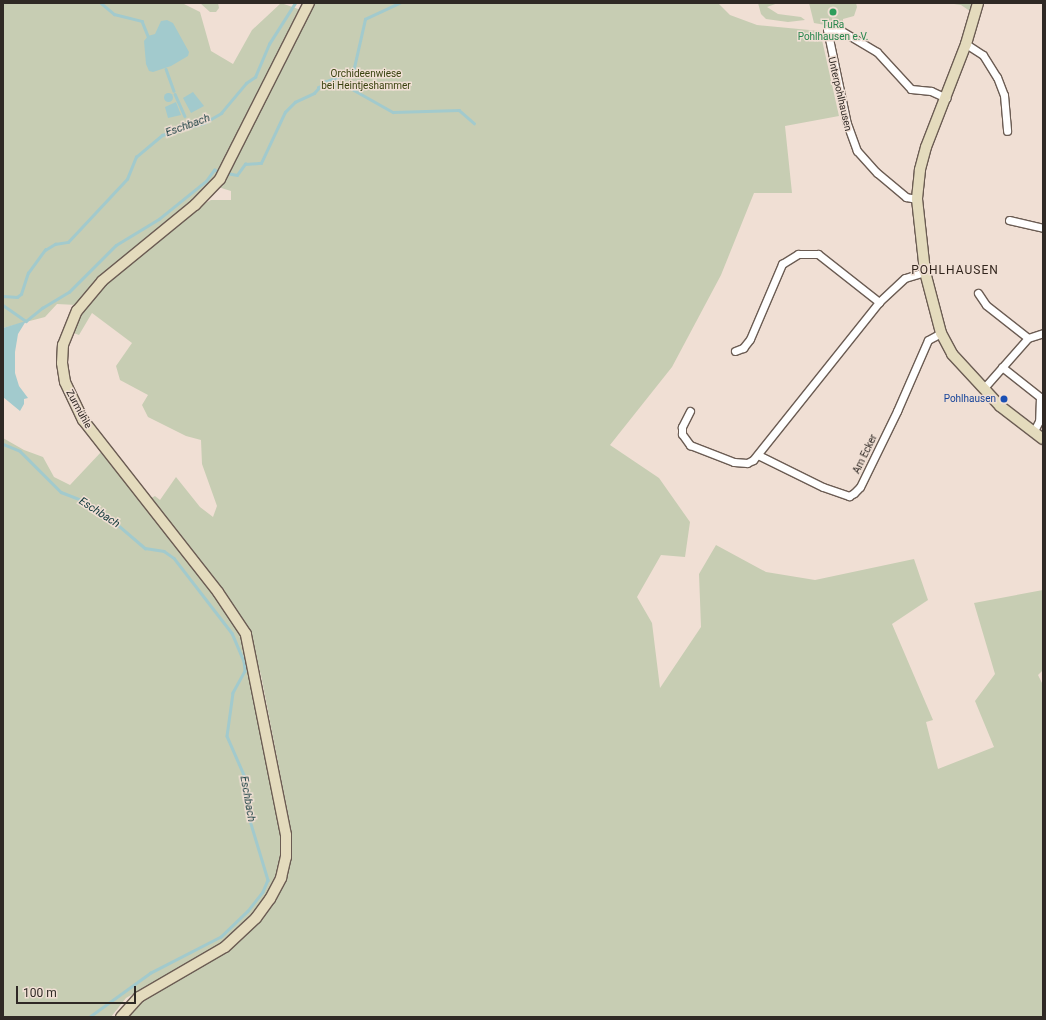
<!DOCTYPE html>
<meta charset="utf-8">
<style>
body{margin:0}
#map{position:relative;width:1046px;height:1020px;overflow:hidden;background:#f0dfd4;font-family:Roboto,sans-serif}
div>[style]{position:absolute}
.green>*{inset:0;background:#c7cdb3}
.water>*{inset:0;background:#a2cacd}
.round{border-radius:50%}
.stream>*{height:2.5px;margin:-1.25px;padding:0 1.25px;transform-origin:1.25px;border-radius:1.25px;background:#a2cacd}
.roads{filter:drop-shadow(1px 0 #6b5c53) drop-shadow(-1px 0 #6b5c53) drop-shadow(0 1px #6b5c53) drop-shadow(0 -1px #6b5c53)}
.street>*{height:7px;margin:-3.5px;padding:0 3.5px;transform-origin:3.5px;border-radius:3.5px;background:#fff}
.secondary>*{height:10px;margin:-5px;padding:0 5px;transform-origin:5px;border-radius:5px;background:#e4dbbd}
.dots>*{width:11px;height:11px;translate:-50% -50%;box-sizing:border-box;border:2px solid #f0dfd4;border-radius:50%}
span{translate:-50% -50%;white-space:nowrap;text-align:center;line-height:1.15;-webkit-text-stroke:3px #f0dfd4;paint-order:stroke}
.leisure-label{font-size:10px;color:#27864d}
.park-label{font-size:10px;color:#3a420f}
.street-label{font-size:10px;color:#2f2925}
.transit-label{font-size:10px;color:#164399}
.right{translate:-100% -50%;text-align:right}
.water-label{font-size:11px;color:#10383b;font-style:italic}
.quarter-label{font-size:12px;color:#33261e;letter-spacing:1px}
.frame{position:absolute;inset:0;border:4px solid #2f2925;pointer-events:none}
.scale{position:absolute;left:16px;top:986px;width:120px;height:18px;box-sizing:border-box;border:2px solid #2f2925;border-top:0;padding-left:5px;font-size:12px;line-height:14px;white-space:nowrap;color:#2f2925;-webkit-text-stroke:3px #f0dfd4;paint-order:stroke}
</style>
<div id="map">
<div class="green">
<i style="clip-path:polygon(3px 3px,182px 3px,200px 12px,211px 51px,233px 64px,252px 30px,281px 3px,301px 10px,218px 174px,197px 198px,106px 271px,76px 305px,57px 304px,45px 317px,3px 328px)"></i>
<i style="clip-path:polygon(200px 3px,218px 3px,219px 8px,216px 12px,210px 12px)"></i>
<i style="clip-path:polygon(313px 3px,718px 3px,730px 15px,757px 25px,820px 31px,839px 116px,785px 126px,792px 193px,754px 193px,721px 275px,672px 367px,610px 445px,659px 478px,690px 522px,685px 557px,661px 555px,637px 597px,652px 623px,660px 688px,701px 627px,699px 574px,716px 545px,766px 572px,815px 580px,914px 559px,928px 600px,892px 624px,933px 720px,926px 722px,938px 769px,994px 747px,975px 701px,995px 674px,974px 603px,1043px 590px,1043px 670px,1038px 675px,1043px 685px,1043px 1017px,129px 1017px,138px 1005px,150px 996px,231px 949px,263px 918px,282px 888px,287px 873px,292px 842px,290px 825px,261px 675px,246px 623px,149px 499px,155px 496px,160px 500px,176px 477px,200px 507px,213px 517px,217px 506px,202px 464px,201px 440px,186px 436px,148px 417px,142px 405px,148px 395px,120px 380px,116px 366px,132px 343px,92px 313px,79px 335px,71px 332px,85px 305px,116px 274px,176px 228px,200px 206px,211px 200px,231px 200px,231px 191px,218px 187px)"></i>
<i style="clip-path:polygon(758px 3px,778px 3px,767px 7px,778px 14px,801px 17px,805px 20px,788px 22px,766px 19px,761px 14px)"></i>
<i style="clip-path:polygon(809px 3px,856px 3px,857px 7px,854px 16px,843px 19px,843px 28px,814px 23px)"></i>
<i style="clip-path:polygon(947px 3px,973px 3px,970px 11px,961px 5px)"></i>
<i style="clip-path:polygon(3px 438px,24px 450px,43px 457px,54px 477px,70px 485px,102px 451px,208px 586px,242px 634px,281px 829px,282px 851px,276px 878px,258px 908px,223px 943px,126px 998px,111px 1017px,3px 1017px)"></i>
</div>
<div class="water">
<i style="clip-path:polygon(167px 20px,173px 23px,189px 52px,188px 56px,171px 66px,153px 72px,149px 71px,146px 64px,144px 41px,148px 36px,155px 34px,161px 21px)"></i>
<i style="clip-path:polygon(193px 92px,204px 106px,191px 113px,183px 98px)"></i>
<i class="round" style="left:163.5px;top:92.5px;width:9px;height:9px"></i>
<i style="clip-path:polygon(176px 102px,181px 115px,168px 118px,165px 107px)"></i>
<i style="clip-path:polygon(26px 321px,18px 334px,15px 352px,15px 373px,19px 386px,28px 398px,24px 399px,24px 404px,20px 411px,3px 397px,3px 328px)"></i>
</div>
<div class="stream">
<i style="left:101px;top:3px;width:17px;rotate:40deg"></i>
<i style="left:114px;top:14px;width:29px;rotate:14deg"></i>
<i style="left:142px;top:21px;width:16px;rotate:68deg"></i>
<i style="left:166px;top:69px;width:23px;rotate:70deg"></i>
<i style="left:318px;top:87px;width:27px;rotate:-4deg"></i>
<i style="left:345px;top:85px;width:55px;rotate:29.4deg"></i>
<i style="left:393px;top:112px;width:66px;rotate:-1.7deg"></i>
<i style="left:459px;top:110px;width:20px;rotate:41deg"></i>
<i style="left:175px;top:94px;width:24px;rotate:66deg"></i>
<i style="left:227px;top:173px;width:10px;rotate:11deg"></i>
<i style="left:237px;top:175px;width:14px;rotate:-54deg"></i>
<i style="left:245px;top:164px;width:16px;rotate:-4deg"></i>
<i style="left:261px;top:163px;width:56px;rotate:-64.8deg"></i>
<i style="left:285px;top:112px;width:14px;rotate:-45deg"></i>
<i style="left:295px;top:102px;width:21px;rotate:-25deg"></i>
<i style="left:314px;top:93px;width:15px;rotate:-48deg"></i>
<i style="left:324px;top:82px;width:31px;rotate:-19deg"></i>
<i style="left:353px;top:72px;width:54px;rotate:-77.2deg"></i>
<i style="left:365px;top:19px;width:38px;rotate:-25deg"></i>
<i style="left:3px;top:296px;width:14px;rotate:4deg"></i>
<i style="left:17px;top:297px;width:5px;rotate:-37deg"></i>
<i style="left:21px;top:294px;width:22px;rotate:-72deg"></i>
<i style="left:28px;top:273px;width:29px;rotate:-54deg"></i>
<i style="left:45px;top:250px;width:12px;rotate:-31deg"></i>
<i style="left:55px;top:244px;width:13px;rotate:-9deg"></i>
<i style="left:68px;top:242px;width:86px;rotate:-46.9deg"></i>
<i style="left:127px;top:179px;width:24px;rotate:-68deg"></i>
<i style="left:136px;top:157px;width:34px;rotate:-40deg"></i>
<i style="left:162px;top:135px;width:44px;rotate:-15.9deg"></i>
<i style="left:204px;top:123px;width:20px;rotate:-30deg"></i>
<i style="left:221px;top:113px;width:39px;rotate:-50deg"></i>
<i style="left:246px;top:83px;width:11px;rotate:-34deg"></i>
<i style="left:255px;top:77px;width:36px;rotate:-67deg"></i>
<i style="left:269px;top:44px;width:49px;rotate:-57.6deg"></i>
<i style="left:3px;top:305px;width:28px;rotate:35deg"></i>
<i style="left:26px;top:321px;width:21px;rotate:-39deg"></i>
<i style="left:42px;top:308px;width:31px;rotate:-31deg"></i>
<i style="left:69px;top:292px;width:66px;rotate:-45deg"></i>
<i style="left:116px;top:245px;width:50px;rotate:-31.2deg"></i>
<i style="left:159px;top:219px;width:60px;rotate:-39deg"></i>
<i style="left:206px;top:181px;width:14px;rotate:-54deg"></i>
<i style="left:214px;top:170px;width:5px;rotate:11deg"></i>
<i style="left:3px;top:444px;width:18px;rotate:22deg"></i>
<i style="left:20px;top:451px;width:58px;rotate:45deg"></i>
<i style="left:61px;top:492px;width:22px;rotate:21deg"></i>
<i style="left:82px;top:500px;width:35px;rotate:33deg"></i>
<i style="left:111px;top:519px;width:45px;rotate:40.5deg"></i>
<i style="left:145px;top:548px;width:19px;rotate:9deg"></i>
<i style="left:164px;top:551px;width:12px;rotate:35deg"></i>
<i style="left:174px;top:558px;width:95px;rotate:52.3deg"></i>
<i style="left:232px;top:633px;width:30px;rotate:67deg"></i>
<i style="left:244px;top:661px;width:10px;rotate:84deg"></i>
<i style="left:245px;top:671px;width:25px;rotate:119deg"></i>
<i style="left:233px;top:693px;width:43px;rotate:97.9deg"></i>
<i style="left:227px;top:736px;width:43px;rotate:66.4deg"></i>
<i style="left:244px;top:775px;width:42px;rotate:83.2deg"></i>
<i style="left:249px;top:817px;width:66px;rotate:73.2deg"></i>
<i style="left:268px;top:880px;width:13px;rotate:113deg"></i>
<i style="left:263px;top:892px;width:24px;rotate:128deg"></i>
<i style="left:248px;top:911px;width:37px;rotate:136deg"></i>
<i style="left:221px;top:937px;width:79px;rotate:152.8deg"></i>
<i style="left:151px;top:973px;width:75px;rotate:144.2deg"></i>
</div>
<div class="roads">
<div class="street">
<i style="left:966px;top:44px;width:20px;rotate:33deg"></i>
<i style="left:983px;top:55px;width:26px;rotate:58deg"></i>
<i style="left:997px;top:77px;width:19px;rotate:69deg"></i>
<i style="left:1004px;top:95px;width:36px;rotate:85deg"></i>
<i style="left:917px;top:199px;width:11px;rotate:-170deg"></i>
<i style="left:906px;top:197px;width:38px;rotate:-140deg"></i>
<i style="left:877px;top:173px;width:30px;rotate:-132deg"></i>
<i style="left:857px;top:151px;width:29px;rotate:-110deg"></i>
<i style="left:847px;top:124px;width:97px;rotate:-101.9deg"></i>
<i style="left:827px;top:29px;width:13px;rotate:4deg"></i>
<i style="left:840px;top:30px;width:43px;rotate:30.7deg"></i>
<i style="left:877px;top:52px;width:50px;rotate:47.4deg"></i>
<i style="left:911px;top:89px;width:20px;rotate:6deg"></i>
<i style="left:931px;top:91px;width:17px;rotate:25deg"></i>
<i style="left:1009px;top:220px;width:35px;rotate:13deg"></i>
<i style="left:978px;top:293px;width:14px;rotate:56deg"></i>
<i style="left:986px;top:305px;width:53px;rotate:38.2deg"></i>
<i style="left:735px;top:351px;width:9px;rotate:-21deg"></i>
<i style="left:743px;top:348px;width:11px;rotate:-52deg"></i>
<i style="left:750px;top:339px;width:82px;rotate:-66.9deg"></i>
<i style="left:782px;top:264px;width:19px;rotate:-32deg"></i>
<i style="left:798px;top:254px;width:20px"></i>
<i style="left:818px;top:254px;width:78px;rotate:38.2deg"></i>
<i style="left:1002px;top:367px;width:48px;rotate:38.3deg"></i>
<i style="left:1040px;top:397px;width:24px;rotate:92deg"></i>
<i style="left:1039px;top:421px;width:13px;rotate:117deg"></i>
<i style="left:983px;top:389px;width:68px;rotate:-48.6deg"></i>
<i style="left:1028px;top:338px;width:16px;rotate:-18deg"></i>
<i style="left:690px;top:411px;width:18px;rotate:117deg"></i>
<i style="left:682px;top:427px;width:7px;rotate:90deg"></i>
<i style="left:682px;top:434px;width:14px;rotate:54deg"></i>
<i style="left:690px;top:445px;width:47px;rotate:21.1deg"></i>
<i style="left:734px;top:462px;width:13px;rotate:4deg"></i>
<i style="left:747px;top:463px;width:7px;rotate:-27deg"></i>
<i style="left:753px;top:460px;width:202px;rotate:-51.4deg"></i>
<i style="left:879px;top:302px;width:35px;rotate:-43deg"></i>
<i style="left:905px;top:278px;width:21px;rotate:-17deg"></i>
<i style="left:758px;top:455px;width:72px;rotate:26.2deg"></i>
<i style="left:823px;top:487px;width:28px;rotate:19deg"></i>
<i style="left:849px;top:496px;width:6px;rotate:-31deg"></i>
<i style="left:854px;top:493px;width:8px;rotate:-45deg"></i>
<i style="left:860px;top:487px;width:85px;rotate:-64deg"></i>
<i style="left:897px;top:411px;width:77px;rotate:-66.4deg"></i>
<i style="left:928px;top:340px;width:15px;rotate:-28deg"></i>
</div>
<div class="secondary">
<i style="left:978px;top:3px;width:43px;rotate:106.3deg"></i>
<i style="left:966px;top:44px;width:110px;rotate:111.2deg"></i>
<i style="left:926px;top:147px;width:24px;rotate:105deg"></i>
<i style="left:920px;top:170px;width:29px;rotate:96deg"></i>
<i style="left:917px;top:199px;width:73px;rotate:83.7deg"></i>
<i style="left:925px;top:272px;width:63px;rotate:75.3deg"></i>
<i style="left:941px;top:333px;width:24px;rotate:62deg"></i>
<i style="left:952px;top:354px;width:71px;rotate:47.3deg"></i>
<i style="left:1000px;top:406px;width:54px;rotate:37.5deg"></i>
<i style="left:121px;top:1017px;width:27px;rotate:-48deg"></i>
<i style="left:139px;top:997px;width:99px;rotate:-30.2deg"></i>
<i style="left:225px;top:947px;width:42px;rotate:-43.1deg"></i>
<i style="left:256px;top:918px;width:24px;rotate:-54deg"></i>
<i style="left:270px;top:899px;width:24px;rotate:-62deg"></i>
<i style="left:281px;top:878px;width:22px;rotate:-77deg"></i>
<i style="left:286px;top:857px;width:22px;rotate:-90deg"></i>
<i style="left:286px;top:835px;width:205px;rotate:-101.3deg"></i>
<i style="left:246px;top:634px;width:50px;rotate:-123.7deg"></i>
<i style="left:218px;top:592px;width:219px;rotate:-128.1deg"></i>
<i style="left:83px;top:420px;width:42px;rotate:-115.3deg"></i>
<i style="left:65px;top:382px;width:19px;rotate:-99deg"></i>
<i style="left:62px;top:363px;width:18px;rotate:-87deg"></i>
<i style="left:63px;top:345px;width:37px;rotate:-68deg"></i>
<i style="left:77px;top:311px;width:39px;rotate:-50deg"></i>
<i style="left:102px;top:281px;width:120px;rotate:-39.3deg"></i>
<i style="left:195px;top:205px;width:36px;rotate:-46deg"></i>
<i style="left:220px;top:179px;width:197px;rotate:-63.2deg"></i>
</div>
</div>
<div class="dots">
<i style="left:833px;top:12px;background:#2e9e5b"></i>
<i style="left:1004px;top:399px;background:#1a4fb4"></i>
</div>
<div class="leisure-label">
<span style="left:833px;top:30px">TuRa<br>Pohlhausen e.V.</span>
</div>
<div class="park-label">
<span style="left:366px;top:79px">Orchideenwiese<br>bei Heintjeshammer</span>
</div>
<div class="street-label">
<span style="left:840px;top:94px;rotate:77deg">Unterpohlhausen</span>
<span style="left:79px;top:409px;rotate:61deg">Zurmühle</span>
<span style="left:865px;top:454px;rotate:-64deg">Am Ecker</span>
</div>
<div class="transit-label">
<span class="right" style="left:996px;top:399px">Pohlhausen</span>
</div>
<div class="water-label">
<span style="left:188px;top:126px;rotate:-20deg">Eschbach</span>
<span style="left:99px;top:513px;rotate:33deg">Eschbach</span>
<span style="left:247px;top:799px;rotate:80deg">Eschbach</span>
</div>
<div class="quarter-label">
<span style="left:955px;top:271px">POHLHAUSEN</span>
</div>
<div class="frame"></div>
<div class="scale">100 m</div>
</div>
